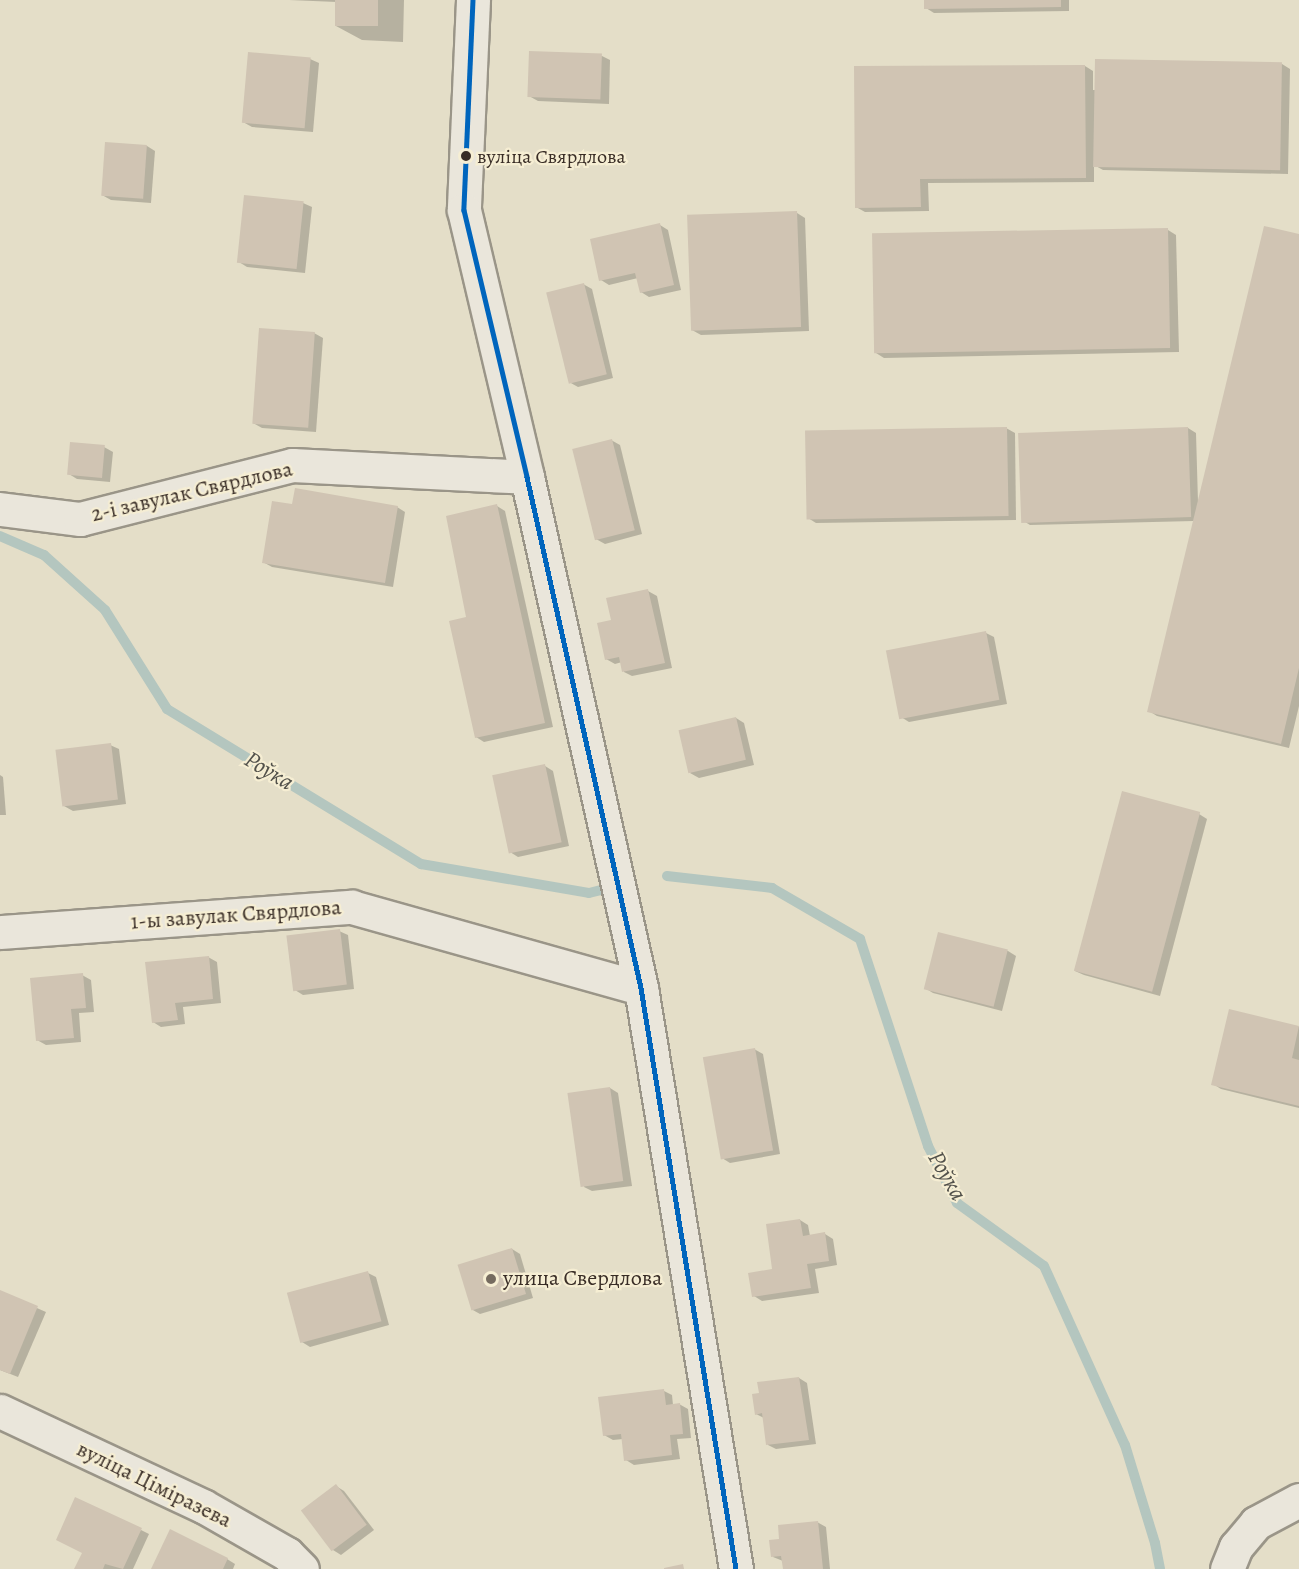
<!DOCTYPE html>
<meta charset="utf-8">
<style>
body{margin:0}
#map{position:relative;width:1299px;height:1569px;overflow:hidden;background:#e4dec8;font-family:Alegreya,serif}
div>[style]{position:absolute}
.shadow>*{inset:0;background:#0003}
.stream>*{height:10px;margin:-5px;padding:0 5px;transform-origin:5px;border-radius:5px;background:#b4c6bf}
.building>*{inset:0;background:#d0c4b3;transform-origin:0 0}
.roads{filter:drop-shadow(2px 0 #9a9588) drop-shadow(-2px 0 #9a9588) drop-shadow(0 2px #9a9588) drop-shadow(0 -2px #9a9588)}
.minor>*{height:33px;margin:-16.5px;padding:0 16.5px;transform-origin:16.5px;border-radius:16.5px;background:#eae6db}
.bus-1>*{height:4.5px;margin:-2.25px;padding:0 2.25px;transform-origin:2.25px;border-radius:2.25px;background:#0065bd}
.dots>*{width:16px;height:16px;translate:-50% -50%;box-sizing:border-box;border:3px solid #f6eed3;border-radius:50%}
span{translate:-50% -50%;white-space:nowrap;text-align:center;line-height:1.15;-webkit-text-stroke:4.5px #f6eed3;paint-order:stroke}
.bus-label{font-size:20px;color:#392d26}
.left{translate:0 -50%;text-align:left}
.street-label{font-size:22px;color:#392d26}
.poi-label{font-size:22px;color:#392d26}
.water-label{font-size:24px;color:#52514b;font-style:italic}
</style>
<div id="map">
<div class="shadow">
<i style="clip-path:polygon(289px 0,404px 0,403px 42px,362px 40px,336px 26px,337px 2px)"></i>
<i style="clip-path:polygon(926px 0,1069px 0,1069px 11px,934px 13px,926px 8px)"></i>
<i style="clip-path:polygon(531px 53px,602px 56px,610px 60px,609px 104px,538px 101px,529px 96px)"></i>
<i style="clip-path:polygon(310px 59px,319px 63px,313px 132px,252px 127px,243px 122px)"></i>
<i style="clip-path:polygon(1282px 64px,1290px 69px,1288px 174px,1103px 170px,1094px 165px,1094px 182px,928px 183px,929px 211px,865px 212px,856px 207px,1085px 66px,1093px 71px,1093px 90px,1096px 90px)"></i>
<i style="clip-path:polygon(107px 143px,147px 146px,155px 151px,151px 203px,111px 200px,102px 195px)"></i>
<i style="clip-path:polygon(303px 203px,312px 207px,305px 273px,247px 267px,239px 262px)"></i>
<i style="clip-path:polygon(797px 213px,805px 218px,809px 331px,701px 335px,692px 330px,688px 216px)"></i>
<i style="clip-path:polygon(660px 225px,668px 230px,681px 290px,649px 297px,641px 292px,638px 278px,609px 285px,601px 280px)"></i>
<i style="clip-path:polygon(1168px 230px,1176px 235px,1179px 352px,884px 358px,876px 353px)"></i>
<i style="clip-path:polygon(1299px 236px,1299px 706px,1289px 748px,1157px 716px,1149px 711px,1194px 521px,1030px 525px,1022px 520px,1188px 428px,1196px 433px,1198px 502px)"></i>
<i style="clip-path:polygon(583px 284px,592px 289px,613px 378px,578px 387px,569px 382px)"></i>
<i style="clip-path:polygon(314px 333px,323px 338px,316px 432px,262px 428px,253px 423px)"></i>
<i style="clip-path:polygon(1006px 428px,1015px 433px,1016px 520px,816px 523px,808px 518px)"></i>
<i style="clip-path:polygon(611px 440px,620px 445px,642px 534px,605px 544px,596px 539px)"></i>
<i style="clip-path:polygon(104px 447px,113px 452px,110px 482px,77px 479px,69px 474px)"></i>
<i style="clip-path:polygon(293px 506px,397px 507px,405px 512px,393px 587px,272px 567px,263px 562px)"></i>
<i style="clip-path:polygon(497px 506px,505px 511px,553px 727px,484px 742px,476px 737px,468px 618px)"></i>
<i style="clip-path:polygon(648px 591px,657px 596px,672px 668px,632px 676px,624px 672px,622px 662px,615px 664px,606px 659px,613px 621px)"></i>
<i style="clip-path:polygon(986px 633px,994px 637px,1007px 704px,909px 722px,901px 717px)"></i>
<i style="clip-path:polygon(736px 718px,744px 723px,754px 765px,699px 778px,690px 773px)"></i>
<i style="clip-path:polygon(110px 745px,119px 749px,126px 804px,73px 811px,64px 806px)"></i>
<i style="clip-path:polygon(545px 766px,553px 771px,569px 846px,518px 857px,510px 852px)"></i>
<i style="clip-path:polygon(0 775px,3px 777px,6px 815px,0 815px)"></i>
<i style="clip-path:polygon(1199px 814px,1207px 819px,1160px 996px,1084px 975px,1075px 971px)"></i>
<i style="clip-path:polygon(339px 931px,348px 935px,354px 989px,303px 995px,295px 990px)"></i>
<i style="clip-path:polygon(939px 934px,1008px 951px,1016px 956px,1002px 1011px,933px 993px,925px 988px)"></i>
<i style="clip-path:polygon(208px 957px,217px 962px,221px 1003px,183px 1007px,185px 1024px,161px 1027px,153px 1022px)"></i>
<i style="clip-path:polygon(82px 975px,91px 980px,94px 1012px,79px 1013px,81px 1042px,46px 1045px,37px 1040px)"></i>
<i style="clip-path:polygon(1231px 1011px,1299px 1027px,1299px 1108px,1221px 1089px,1213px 1084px)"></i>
<i style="clip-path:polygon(754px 1049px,763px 1054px,780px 1154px,730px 1163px,722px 1158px)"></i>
<i style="clip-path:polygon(610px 1088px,618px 1093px,632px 1186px,592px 1191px,584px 1187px)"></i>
<i style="clip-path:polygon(800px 1220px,808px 1225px,810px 1236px,825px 1234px,833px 1239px,837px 1265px,815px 1269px,819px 1293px,762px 1301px,754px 1296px,774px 1270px)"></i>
<i style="clip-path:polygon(512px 1249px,520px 1254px,533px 1298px,480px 1314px,471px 1309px)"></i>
<i style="clip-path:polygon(368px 1273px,376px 1277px,389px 1325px,310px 1347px,302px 1342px)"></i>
<i style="clip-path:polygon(0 1292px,46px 1312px,18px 1377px,0 1370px)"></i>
<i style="clip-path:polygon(799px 1378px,807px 1383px,816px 1444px,776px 1449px,768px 1445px,764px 1418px,756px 1414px,760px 1394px)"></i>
<i style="clip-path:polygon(664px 1391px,672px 1395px,673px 1405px,679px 1404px,688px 1409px,691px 1438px,677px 1439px,680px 1459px,634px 1465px,626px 1460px,623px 1439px,613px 1440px,604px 1435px)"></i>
<i style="clip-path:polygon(336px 1486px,344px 1491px,374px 1530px,341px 1555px,333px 1550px)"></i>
<i style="clip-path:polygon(817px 1522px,826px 1527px,830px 1569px,784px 1569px,783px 1561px,773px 1557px,781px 1541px)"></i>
<i style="clip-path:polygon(141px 1530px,149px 1534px,133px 1569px,76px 1569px)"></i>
<i style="clip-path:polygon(227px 1559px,235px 1564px,233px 1569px,152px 1569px)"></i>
</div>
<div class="stream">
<i style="left:0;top:536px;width:48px;rotate:23.4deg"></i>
<i style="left:44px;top:555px;width:82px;rotate:42deg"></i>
<i style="left:105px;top:610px;width:117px;rotate:57.9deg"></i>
<i style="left:167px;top:709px;width:298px;rotate:31.4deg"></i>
<i style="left:421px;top:864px;width:170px;rotate:9.8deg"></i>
<i style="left:589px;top:893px;width:16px;rotate:-14deg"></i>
<i style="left:667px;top:876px;width:106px;rotate:6.5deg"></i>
<i style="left:772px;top:888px;width:102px;rotate:30.1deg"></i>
<i style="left:860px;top:939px;width:218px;rotate:71.8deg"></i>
<i style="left:928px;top:1146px;width:64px;rotate:63deg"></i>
<i style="left:957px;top:1203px;width:107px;rotate:35.9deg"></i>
<i style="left:1044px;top:1266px;width:196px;rotate:65.7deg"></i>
<i style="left:1125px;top:1445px;width:102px;rotate:73deg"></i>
<i style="left:1155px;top:1543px;width:26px;rotate:79deg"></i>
</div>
<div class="building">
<i style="left:335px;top:0;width:43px;height:26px"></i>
<i style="clip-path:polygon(924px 0,1061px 0,1061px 7px,924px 9px)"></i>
<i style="left:529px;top:51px;width:73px;height:46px;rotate:2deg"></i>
<i style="left:248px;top:52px;width:63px;height:71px;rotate:5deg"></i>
<i style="left:1095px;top:59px;width:187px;height:108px;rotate:1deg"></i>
<i style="clip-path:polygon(1085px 65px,1086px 178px,920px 179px,921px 207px,855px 208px,854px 66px)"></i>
<i style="left:105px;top:142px;width:42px;height:54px;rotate:4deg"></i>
<i style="left:244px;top:195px;width:60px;height:68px;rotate:6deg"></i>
<i style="left:797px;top:211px;width:116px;height:110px;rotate:88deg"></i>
<i style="clip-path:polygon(660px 223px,674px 285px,640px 293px,635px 273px,599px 281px,590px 239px)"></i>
<i style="clip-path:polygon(1264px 226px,1299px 234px,1299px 668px,1281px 744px,1147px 712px)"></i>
<i style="left:1168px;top:228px;width:120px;height:296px;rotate:89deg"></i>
<i style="left:584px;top:283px;width:94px;height:39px;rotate:76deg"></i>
<i style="left:259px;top:328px;width:56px;height:96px;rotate:4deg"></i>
<i style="left:1007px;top:427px;width:89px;height:202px;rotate:89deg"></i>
<i style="left:1188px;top:427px;width:90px;height:170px;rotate:88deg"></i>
<i style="left:612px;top:439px;width:94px;height:41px;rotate:76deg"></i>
<i style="left:70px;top:442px;width:35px;height:33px;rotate:5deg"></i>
<i style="clip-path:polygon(295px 488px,398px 506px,385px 583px,262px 563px,272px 501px,292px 504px)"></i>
<i style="clip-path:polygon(497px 504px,545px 723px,475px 738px,449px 621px,466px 617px,446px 516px)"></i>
<i style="clip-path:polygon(648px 589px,665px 663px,622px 672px,619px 657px,605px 660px,597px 623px,611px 620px,606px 598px)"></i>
<i style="left:986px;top:631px;width:70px;height:102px;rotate:79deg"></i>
<i style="left:736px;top:717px;width:44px;height:59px;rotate:77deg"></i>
<i style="left:111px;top:743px;width:57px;height:56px;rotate:83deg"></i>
<i style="left:545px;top:764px;width:80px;height:54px;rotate:78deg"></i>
<i style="left:1122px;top:791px;width:81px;height:186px;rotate:15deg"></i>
<i style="left:340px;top:929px;width:56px;height:54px;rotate:83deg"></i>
<i style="left:938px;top:932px;width:72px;height:59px;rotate:14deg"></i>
<i style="clip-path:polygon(209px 956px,213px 999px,175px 1003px,178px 1020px,152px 1023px,145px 962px)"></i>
<i style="clip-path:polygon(83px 973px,86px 1008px,71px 1009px,74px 1038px,36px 1041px,30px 978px)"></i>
<i style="clip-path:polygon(1229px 1009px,1299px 1026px,1292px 1058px,1299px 1060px,1299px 1106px,1211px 1085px)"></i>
<i style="left:755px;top:1048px;width:104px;height:53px;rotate:80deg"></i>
<i style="left:610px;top:1087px;width:95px;height:43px;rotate:82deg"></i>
<i style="clip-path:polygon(800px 1219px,803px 1236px,825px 1232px,829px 1261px,807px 1264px,811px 1288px,752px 1297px,748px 1273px,772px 1269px,766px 1224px)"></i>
<i style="left:512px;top:1248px;width:48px;height:57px;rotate:73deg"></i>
<i style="left:368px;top:1271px;width:52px;height:84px;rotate:75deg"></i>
<i style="clip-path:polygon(0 1290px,38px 1306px,10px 1374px,0 1370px)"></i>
<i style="clip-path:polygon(799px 1377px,809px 1440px,766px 1445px,762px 1413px,755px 1415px,752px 1394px,759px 1393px,757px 1382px)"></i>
<i style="clip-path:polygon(664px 1389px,666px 1405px,680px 1403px,683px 1434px,670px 1435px,672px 1455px,624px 1461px,621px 1434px,603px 1436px,598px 1397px)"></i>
<i style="left:336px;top:1484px;width:51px;height:44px;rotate:53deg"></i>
<i style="clip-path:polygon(75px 1497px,142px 1528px,123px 1569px,105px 1564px,103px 1569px,74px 1569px,82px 1553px,56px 1540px)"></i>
<i style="clip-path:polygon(818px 1521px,823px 1569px,783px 1569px,781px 1556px,771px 1557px,769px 1540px,779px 1539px,778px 1525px)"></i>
<i style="clip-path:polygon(170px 1529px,228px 1558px,223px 1569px,151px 1569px)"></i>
<i style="clip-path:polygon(683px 1564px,684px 1569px,664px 1569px,664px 1568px)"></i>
</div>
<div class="roads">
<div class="minor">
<i style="left:473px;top:0;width:210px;rotate:92.5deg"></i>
<i style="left:464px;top:210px;width:274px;rotate:76.7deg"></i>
<i style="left:527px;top:477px;width:524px;rotate:77.42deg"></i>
<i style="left:641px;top:988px;width:589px;rotate:80.71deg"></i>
<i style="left:0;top:509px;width:81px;rotate:7.1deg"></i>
<i style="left:80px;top:519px;width:219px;rotate:-14.3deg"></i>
<i style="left:292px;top:465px;width:235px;rotate:2.9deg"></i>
<i style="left:0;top:932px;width:353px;rotate:-4.1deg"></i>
<i style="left:352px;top:907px;width:300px;rotate:15.7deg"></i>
<i style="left:0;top:1411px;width:224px;rotate:25.1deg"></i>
<i style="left:203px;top:1506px;width:97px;rotate:29.7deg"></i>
<i style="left:287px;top:1554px;width:21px;rotate:45deg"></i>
<i style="left:1227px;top:1569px;width:24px;rotate:-68deg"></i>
<i style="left:1236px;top:1547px;width:31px;rotate:-50deg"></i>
<i style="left:1256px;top:1523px;width:49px;rotate:-28.1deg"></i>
</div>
</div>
<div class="bus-1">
<i style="left:473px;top:0;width:210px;rotate:92.5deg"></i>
<i style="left:464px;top:210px;width:274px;rotate:76.7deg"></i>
<i style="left:527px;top:477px;width:524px;rotate:77.42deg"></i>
<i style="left:641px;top:988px;width:589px;rotate:80.71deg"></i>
</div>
<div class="dots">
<i style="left:466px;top:156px;background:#392d26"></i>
<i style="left:491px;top:1279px;background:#756b5f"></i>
</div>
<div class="bus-label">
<span class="left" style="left:477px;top:156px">вуліца Свярдлова</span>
</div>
<div class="street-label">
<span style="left:192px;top:492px;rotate:-13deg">2-і завулак Свярдлова</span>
<span style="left:236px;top:915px;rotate:-4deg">1-ы завулак Свярдлова</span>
<span style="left:154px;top:1485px;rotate:26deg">вуліца Ціміразева</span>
</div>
<div class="poi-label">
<span class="left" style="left:503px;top:1279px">улица Свердлова</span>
</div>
<div class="water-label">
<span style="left:269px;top:771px;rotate:31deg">Роўка</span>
<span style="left:947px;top:1176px;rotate:60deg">Роўка</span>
</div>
</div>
